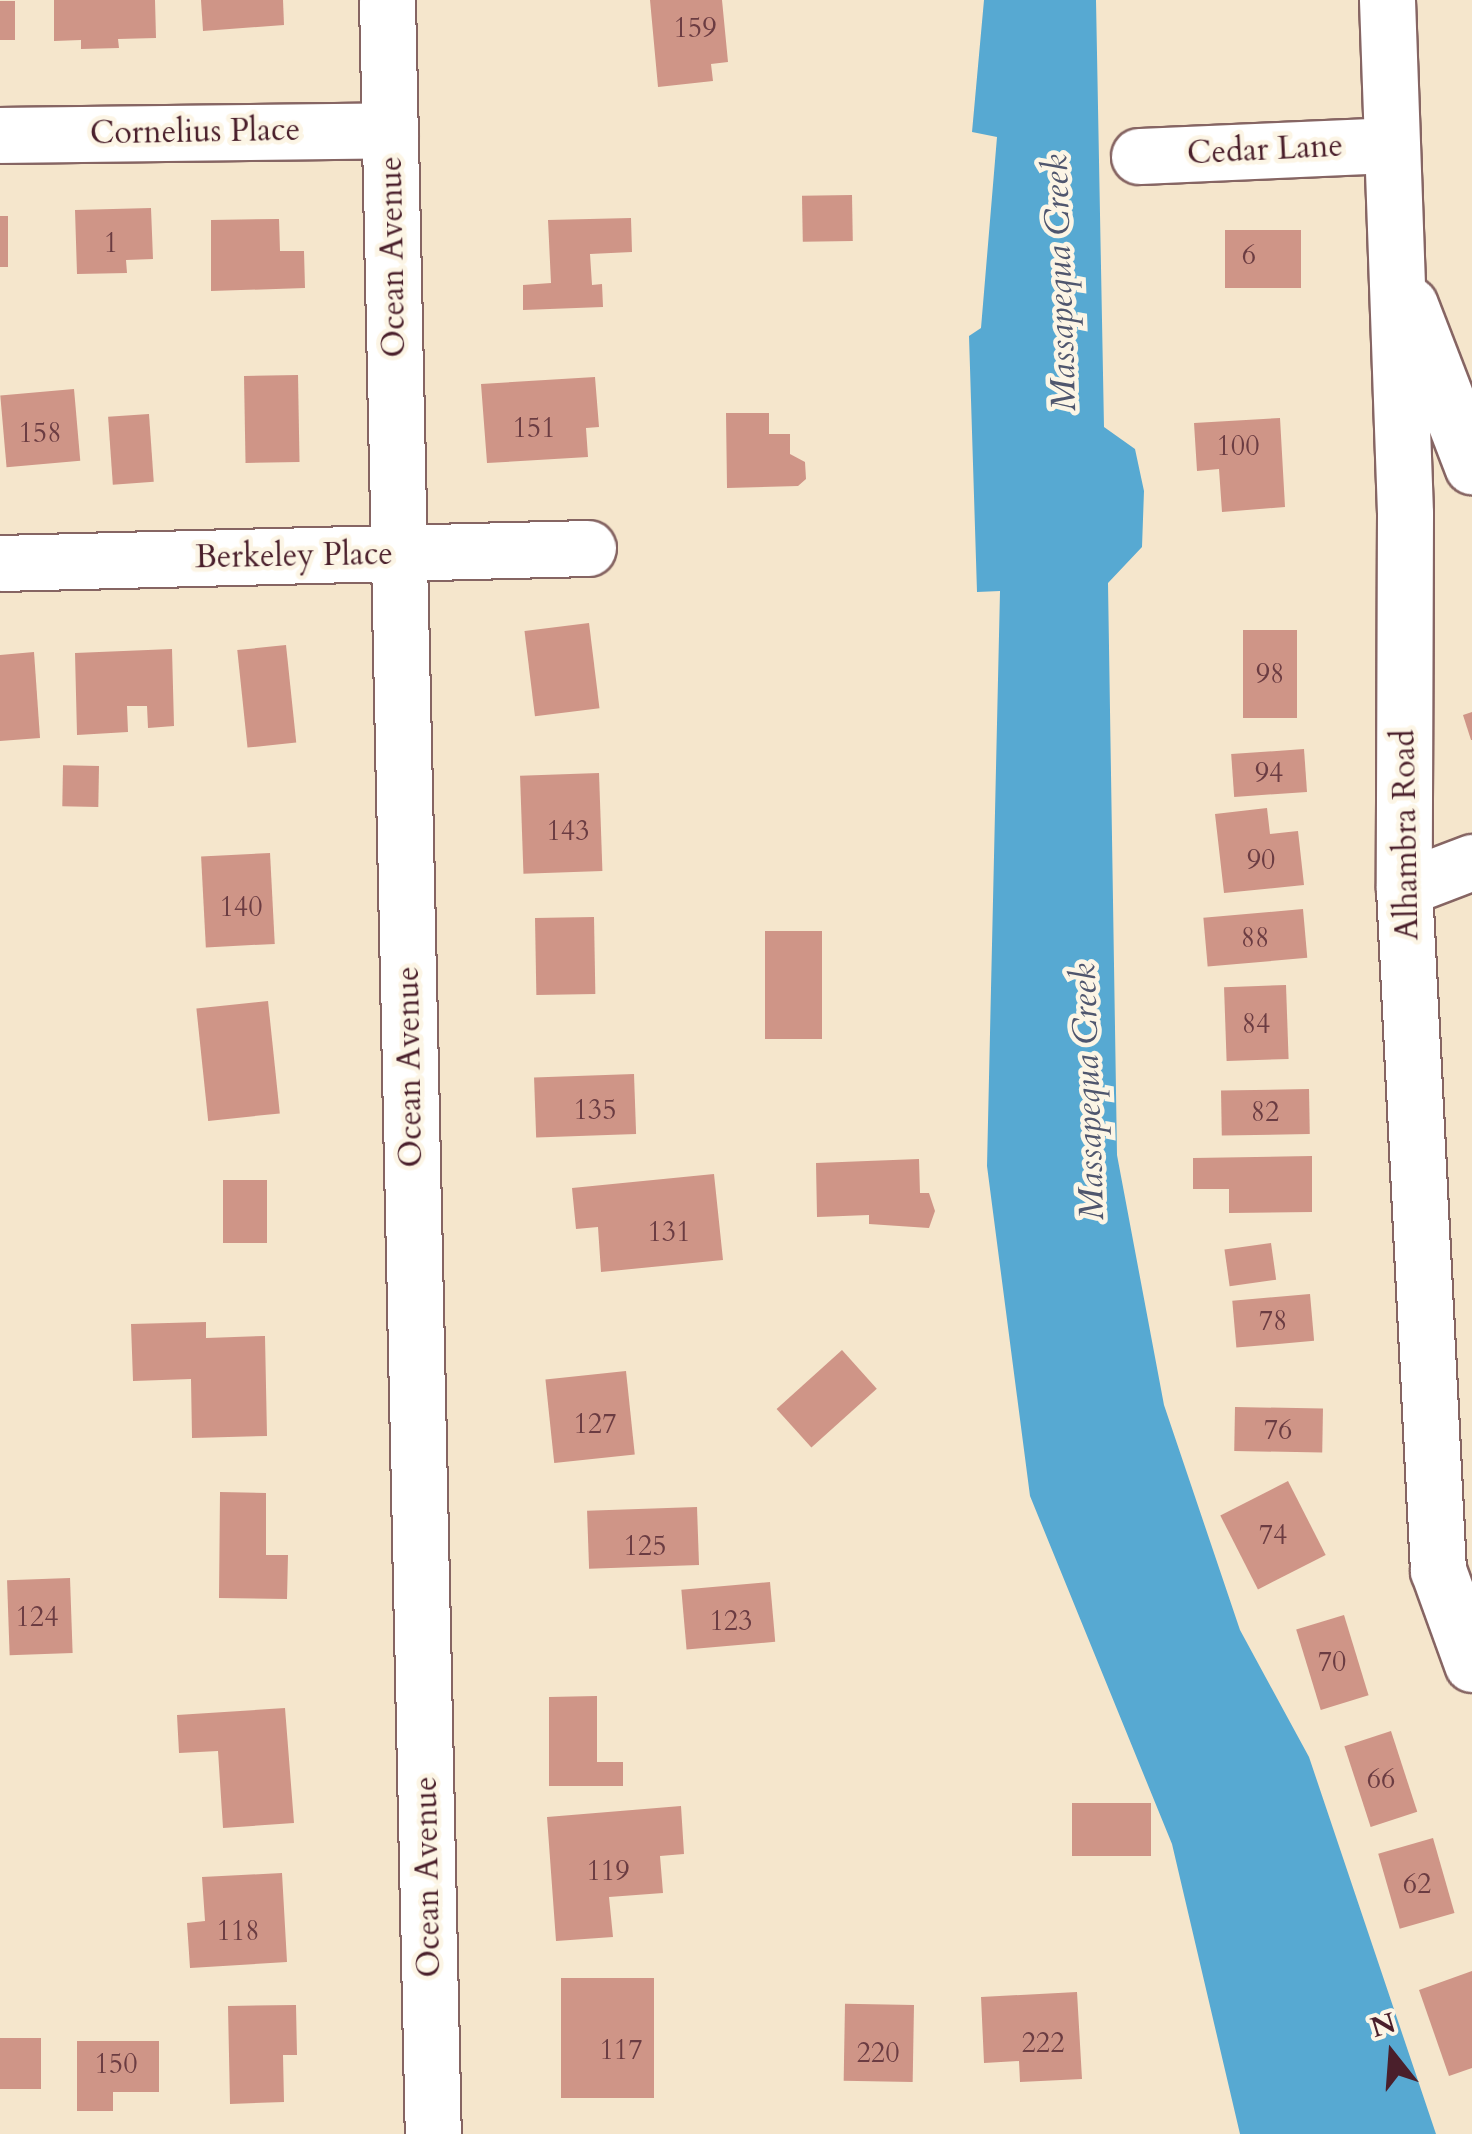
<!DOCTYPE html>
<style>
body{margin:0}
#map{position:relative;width:1472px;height:2134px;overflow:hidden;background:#f5e6cc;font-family:Cardo,serif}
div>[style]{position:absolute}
.water>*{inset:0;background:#57a9d2}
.building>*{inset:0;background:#cf9587;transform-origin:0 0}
.roads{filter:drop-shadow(2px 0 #866563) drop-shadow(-2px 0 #866563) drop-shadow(0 2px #866563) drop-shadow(0 -2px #866563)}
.minor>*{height:55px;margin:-27.5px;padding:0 27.5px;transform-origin:27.5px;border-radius:27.5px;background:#fff}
span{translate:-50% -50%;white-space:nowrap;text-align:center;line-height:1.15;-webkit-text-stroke:9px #fcf5e5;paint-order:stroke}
.number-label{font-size:28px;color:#6b3c42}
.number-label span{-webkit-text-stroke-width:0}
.street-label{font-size:32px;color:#4a1f2b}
.water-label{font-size:35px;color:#4f566e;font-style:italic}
.north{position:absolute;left:1342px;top:2004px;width:100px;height:100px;-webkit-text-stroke:8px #fcf5e5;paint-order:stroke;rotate:343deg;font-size:28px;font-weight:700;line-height:40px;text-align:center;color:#4a1f2b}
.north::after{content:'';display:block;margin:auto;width:35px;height:45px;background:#4a1f2b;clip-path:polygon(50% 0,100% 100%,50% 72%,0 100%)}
</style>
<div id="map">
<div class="water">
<i style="clip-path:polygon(984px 0,1096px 0,1104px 427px,1135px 449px,1144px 491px,1142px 547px,1108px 583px,1117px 1155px,1164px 1405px,1240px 1630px,1309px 1757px,1436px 2134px,1240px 2134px,1172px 1844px,1030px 1496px,987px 1166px,1000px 591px,977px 592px,969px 336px,981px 328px,997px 137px,972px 132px)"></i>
</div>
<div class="building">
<i style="clip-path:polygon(54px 0,155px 0,156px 38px,118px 39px,119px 48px,81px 49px,81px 40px,54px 41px)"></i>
<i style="clip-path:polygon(201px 0,283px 0,284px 25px,203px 31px)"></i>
<i style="clip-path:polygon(650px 0,722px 0,728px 62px,711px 64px,713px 81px,658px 87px)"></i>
<i style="left:0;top:1px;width:15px;height:39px"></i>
<i style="left:852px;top:195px;width:46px;height:50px;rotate:89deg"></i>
<i style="clip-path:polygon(151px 208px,153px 259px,126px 260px,127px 273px,77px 274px,75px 210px)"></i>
<i style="left:0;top:216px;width:8px;height:51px"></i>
<i style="clip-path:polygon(631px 218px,632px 252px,590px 254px,592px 285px,602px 284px,603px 307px,523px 310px,523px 285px,551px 283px,548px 220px)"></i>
<i style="clip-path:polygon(279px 219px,280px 251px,304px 251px,305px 288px,211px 291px,211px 220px)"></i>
<i style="left:1225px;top:230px;width:76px;height:58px"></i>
<i style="left:298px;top:375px;width:87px;height:54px;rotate:89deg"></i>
<i style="clip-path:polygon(595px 377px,599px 427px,586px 428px,588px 457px,487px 463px,481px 384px)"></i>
<i style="left:74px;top:389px;width:72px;height:74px;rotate:85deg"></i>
<i style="clip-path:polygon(726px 413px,769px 413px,769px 434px,790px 434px,790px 454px,805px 462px,806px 479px,798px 486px,727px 488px)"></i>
<i style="left:149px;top:414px;width:68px;height:41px;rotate:86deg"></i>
<i style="clip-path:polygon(1280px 418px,1285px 507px,1222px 512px,1219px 469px,1197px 471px,1194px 423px)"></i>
<i style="left:589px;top:623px;width:86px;height:65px;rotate:83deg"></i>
<i style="left:1243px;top:630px;width:54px;height:88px"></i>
<i style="left:286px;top:645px;width:98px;height:49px;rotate:84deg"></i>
<i style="clip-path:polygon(172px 649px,174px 726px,148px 728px,147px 706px,127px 706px,128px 732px,77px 735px,75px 653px)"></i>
<i style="clip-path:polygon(34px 652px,40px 738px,0 741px,0 655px)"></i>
<i style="clip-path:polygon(1472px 712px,1472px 740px,1471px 740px,1463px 715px)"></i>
<i style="left:1304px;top:749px;width:43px;height:73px;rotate:86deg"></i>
<i style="left:99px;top:766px;width:41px;height:36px;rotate:91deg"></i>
<i style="left:599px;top:773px;width:98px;height:79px;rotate:88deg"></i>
<i style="clip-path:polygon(1267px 808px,1270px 834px,1298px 831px,1304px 885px,1224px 893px,1215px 814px)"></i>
<i style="left:270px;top:853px;width:91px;height:69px;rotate:87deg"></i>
<i style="left:1303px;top:909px;width:49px;height:100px;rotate:85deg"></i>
<i style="left:594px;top:917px;width:77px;height:59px;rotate:89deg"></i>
<i style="left:822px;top:931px;width:108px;height:57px;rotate:90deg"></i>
<i style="left:1286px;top:985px;width:74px;height:62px;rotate:88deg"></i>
<i style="left:268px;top:1001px;width:113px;height:72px;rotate:84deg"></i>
<i style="left:634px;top:1074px;width:60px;height:100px;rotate:88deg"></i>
<i style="left:1309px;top:1089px;width:45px;height:88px;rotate:89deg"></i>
<i style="clip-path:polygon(1312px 1156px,1312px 1212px,1229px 1213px,1229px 1189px,1193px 1189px,1193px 1158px)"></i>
<i style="clip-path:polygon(919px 1159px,920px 1193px,929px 1193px,935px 1211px,929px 1228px,869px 1224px,869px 1215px,817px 1217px,816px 1163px)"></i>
<i style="clip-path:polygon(714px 1174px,723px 1260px,601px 1272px,598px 1227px,576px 1229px,572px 1188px)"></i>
<i style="left:223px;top:1180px;width:44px;height:63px"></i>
<i style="left:1271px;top:1243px;width:37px;height:47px;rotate:82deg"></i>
<i style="left:1310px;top:1294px;width:47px;height:78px;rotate:85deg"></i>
<i style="clip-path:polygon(206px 1322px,206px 1338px,265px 1336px,267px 1436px,192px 1438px,191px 1379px,133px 1381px,131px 1324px)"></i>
<i style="left:842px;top:1350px;width:52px;height:88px;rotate:48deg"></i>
<i style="left:626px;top:1371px;width:84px;height:81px;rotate:84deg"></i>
<i style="left:1235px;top:1407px;width:88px;height:44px;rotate:1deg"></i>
<i style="left:1288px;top:1481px;width:83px;height:76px;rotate:63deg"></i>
<i style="clip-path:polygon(220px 1492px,266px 1493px,266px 1555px,288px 1555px,287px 1599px,219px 1598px)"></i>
<i style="left:697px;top:1507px;width:58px;height:110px;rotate:88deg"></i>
<i style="left:70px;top:1578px;width:75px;height:63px;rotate:88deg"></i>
<i style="left:770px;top:1582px;width:60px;height:89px;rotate:85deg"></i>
<i style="left:1344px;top:1615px;width:84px;height:50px;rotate:73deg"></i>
<i style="clip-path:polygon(597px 1696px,597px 1762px,623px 1762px,623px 1786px,549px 1786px,549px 1697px)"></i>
<i style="clip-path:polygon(285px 1708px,294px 1823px,223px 1828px,218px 1751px,179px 1753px,177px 1715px)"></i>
<i style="left:1391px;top:1731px;width:85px;height:49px;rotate:72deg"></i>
<i style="left:1072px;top:1803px;width:79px;height:53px"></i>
<i style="clip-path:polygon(681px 1806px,684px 1854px,660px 1856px,663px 1893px,609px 1897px,613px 1937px,556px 1941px,547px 1817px)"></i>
<i style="left:1433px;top:1838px;width:78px;height:57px;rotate:74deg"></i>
<i style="clip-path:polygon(282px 1873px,287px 1962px,190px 1968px,187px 1923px,205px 1921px,202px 1877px)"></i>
<i style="clip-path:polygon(1472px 1971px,1472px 2068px,1449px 2076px,1419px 1990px)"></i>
<i style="left:654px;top:1978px;width:120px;height:93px;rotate:90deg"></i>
<i style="clip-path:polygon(1077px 1992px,1082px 2079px,1020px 2082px,1019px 2061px,984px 2063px,981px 1997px)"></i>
<i style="clip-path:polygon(296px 2005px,297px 2055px,283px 2055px,284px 2102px,230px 2104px,228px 2006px)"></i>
<i style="left:914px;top:2005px;width:77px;height:69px;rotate:91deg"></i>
<i style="left:0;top:2038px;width:41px;height:51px"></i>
<i style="clip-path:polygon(77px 2041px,159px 2041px,159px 2092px,113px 2092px,113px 2111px,77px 2111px)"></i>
</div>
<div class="roads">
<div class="minor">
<i style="left:387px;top:0;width:2134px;rotate:88.77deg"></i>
<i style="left:1387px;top:0;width:514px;rotate:87.99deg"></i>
<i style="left:1405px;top:514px;width:374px;rotate:90.2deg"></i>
<i style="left:1404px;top:888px;width:683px;rotate:87.15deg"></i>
<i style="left:1438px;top:1570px;width:100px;rotate:70.1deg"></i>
<i style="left:0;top:135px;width:390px;rotate:-0.7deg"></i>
<i style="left:1139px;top:156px;width:251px;rotate:-2.5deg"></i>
<i style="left:1410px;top:305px;width:173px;rotate:68.9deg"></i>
<i style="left:0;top:563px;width:588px;rotate:-1.46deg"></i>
<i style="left:1404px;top:888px;width:73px;rotate:-20.9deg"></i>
</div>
</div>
<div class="number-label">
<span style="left:695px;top:28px">159</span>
<span style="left:111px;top:243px">1</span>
<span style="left:1249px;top:255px">6</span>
<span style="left:534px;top:428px">151</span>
<span style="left:40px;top:433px">158</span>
<span style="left:1238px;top:446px">100</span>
<span style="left:1270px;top:674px">98</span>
<span style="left:1269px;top:773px">94</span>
<span style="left:568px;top:831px">143</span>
<span style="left:1261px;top:860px">90</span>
<span style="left:241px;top:907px">140</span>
<span style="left:1255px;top:938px">88</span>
<span style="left:1256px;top:1024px">84</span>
<span style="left:595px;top:1110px">135</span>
<span style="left:1265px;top:1112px">82</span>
<span style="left:669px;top:1232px">131</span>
<span style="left:1273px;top:1321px">78</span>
<span style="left:595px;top:1424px">127</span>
<span style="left:1278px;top:1430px">76</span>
<span style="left:1273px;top:1535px">74</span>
<span style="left:645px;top:1546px">125</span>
<span style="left:37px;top:1617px">124</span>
<span style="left:731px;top:1621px">123</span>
<span style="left:1332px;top:1662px">70</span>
<span style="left:1381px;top:1779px">66</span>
<span style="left:608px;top:1871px">119</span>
<span style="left:1417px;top:1884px">62</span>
<span style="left:238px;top:1931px">118</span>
<span style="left:1043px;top:2043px">222</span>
<span style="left:621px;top:2050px">117</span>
<span style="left:878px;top:2053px">220</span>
<span style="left:116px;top:2064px">150</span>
</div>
<div class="street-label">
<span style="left:195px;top:132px;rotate:-1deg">Cornelius Place</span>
<span style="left:1265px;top:150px;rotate:-3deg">Cedar Lane</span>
<span style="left:393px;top:257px;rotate:-91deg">Ocean Avenue</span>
<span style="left:294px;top:556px;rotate:-1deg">Berkeley Place</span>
<span style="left:1406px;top:835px;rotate:-91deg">Alhambra Road</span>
<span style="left:410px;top:1067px;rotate:-91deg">Ocean Avenue</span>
<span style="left:428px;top:1877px;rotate:-91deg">Ocean Avenue</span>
</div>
<div class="water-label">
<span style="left:1060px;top:283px;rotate:-92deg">Massapequa Creek</span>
<span style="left:1088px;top:1092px;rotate:-92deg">Massapequa Creek</span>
</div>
<div class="north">N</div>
</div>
